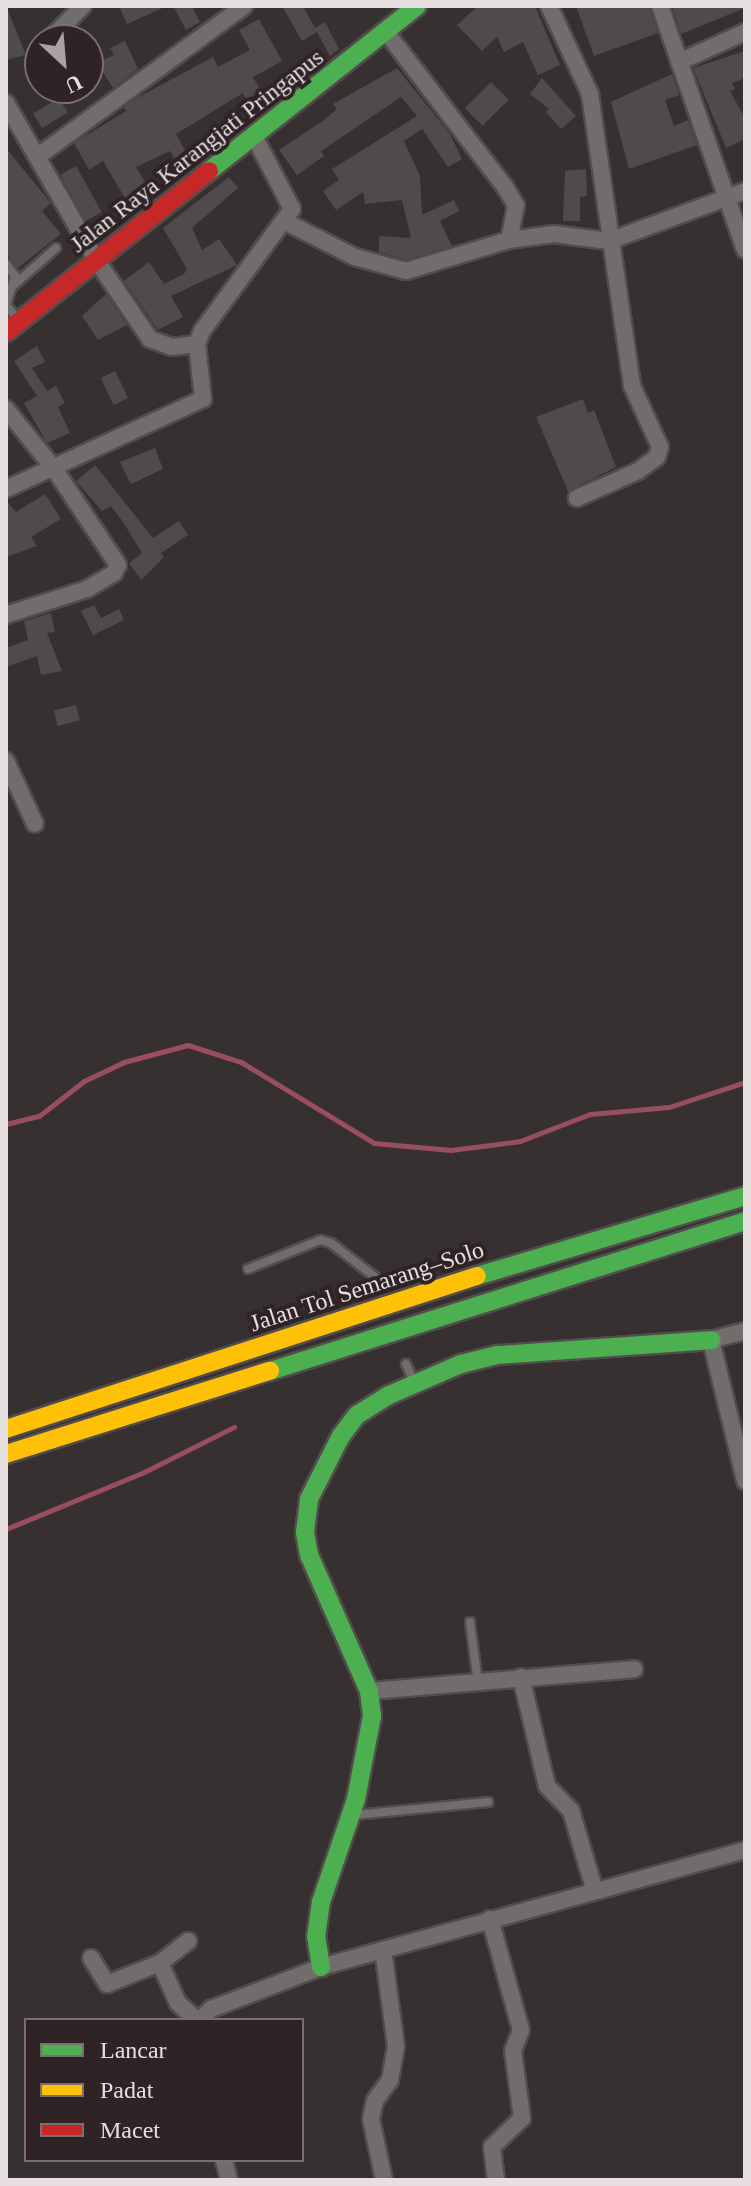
<!DOCTYPE html>
<meta charset="utf-8">
<style>
body{margin:0}
#map{position:relative;width:751px;height:2186px;overflow:hidden;background:#363031;font-family:Georgia,serif}
div>[style]{position:absolute}
.stream>*{height:5px;margin:-2.5px;padding:0 2.5px;transform-origin:2.5px;border-radius:2.5px;background:#994e60}
.building>*{inset:0;background:#4f4a4b;transform-origin:0 0}
.roads{filter:drop-shadow(2px 0 #524c4d) drop-shadow(-2px 0 #524c4d) drop-shadow(0 2px #524c4d) drop-shadow(0 -2px #524c4d)}
.lane>*{height:8px;margin:-4px;padding:0 4px;transform-origin:4px;border-radius:4px;background:#726d6d}
.street>*{height:16px;margin:-8px;padding:0 8px;transform-origin:8px;border-radius:8px;background:#726d6d}
.fast>*{height:18px;margin:-9px;padding:0 9px;transform-origin:9px;border-radius:9px;background:#4caf50}
.slow>*{height:18px;margin:-9px;padding:0 9px;transform-origin:9px;border-radius:9px;background:#ffc107}
.jam>*{height:18px;margin:-9px;padding:0 9px;transform-origin:9px;border-radius:9px;background:#c62828}
span{translate:-50% -50%;white-space:nowrap;text-align:center;line-height:1.15;-webkit-text-stroke:8px #2f2325;paint-order:stroke}
.street-label{font-size:24px;color:#e7dfe0}
.frame{position:absolute;inset:0;border:8px solid #e7dfe0;pointer-events:none}
.legend{position:absolute;left:24px;top:2018px;width:280px;height:144px;box-sizing:border-box;background:#2f2325;border:2px solid #796e70;margin:0;padding:10px 14px;list-style:none;font-size:24px;color:#e7dfe0}
.legend li{display:flex;align-items:center;gap:16px;height:40px}
.legend b{width:40px;border:2px solid #796e70}
.north{position:absolute;left:24px;top:24px;width:80px;height:80px;box-sizing:border-box;background:#2f2325;border:2px solid #796e70;border-radius:50%;rotate:154deg;font-size:22px;font-weight:700;line-height:32px;text-align:center;color:#e7dfe0}
.north::after{content:'';display:block;margin:auto;width:28px;height:36px;background:#a9a2a3;clip-path:polygon(50% 0,100% 100%,50% 72%,0 100%)}
</style>
<div id="map">
<div class="stream">
<i style="left:6px;top:1124px;width:34px;rotate:-14deg"></i>
<i style="left:39px;top:1116px;width:57px;rotate:-37.9deg"></i>
<i style="left:84px;top:1081px;width:44px;rotate:-25.4deg"></i>
<i style="left:124px;top:1062px;width:66px;rotate:-14.9deg"></i>
<i style="left:188px;top:1045px;width:56px;rotate:17.8deg"></i>
<i style="left:241px;top:1062px;width:156px;rotate:31.3deg"></i>
<i style="left:374px;top:1143px;width:77px;rotate:5.2deg"></i>
<i style="left:451px;top:1150px;width:70px;rotate:-7.4deg"></i>
<i style="left:520px;top:1141px;width:75px;rotate:-21.1deg"></i>
<i style="left:590px;top:1114px;width:79px;rotate:-5.1deg"></i>
<i style="left:669px;top:1107px;width:80px;rotate:-18.2deg"></i>
<i style="left:6px;top:1529px;width:147px;rotate:-22.4deg"></i>
<i style="left:142px;top:1473px;width:103px;rotate:-26.6deg"></i>
</div>
<div class="building">
<i style="clip-path:polygon(6px 6px,26px 55px,6px 60px)"></i>
<i style="clip-path:polygon(119px 6px,167px 6px,127px 24px)"></i>
<i style="clip-path:polygon(173px 6px,192px 6px,200px 22px,186px 30px)"></i>
<i style="clip-path:polygon(282px 6px,303px 6px,315px 28px,325px 22px,339px 49px,330px 56px,317px 32px,302px 41px)"></i>
<i style="clip-path:polygon(478px 6px,535px 6px,560px 65px,538px 75px,523px 42px,504px 52px,497px 37px,482px 51px,457px 25px)"></i>
<i style="clip-path:polygon(576px 6px,649px 6px,658px 33px,594px 56px)"></i>
<i style="clip-path:polygon(672px 6px,745px 6px,745px 8px,681px 34px)"></i>
<i style="clip-path:polygon(259px 19px,282px 61px,253px 77px,261px 91px,246px 99px,243px 93px,176px 134px,187px 154px,175px 160px,170px 151px,136px 167px,148px 187px,126px 200px,103px 161px,89px 170px,74px 143px,126px 111px,124px 107px,135px 99px,213px 57px,218px 67px,250px 50px,239px 30px)"></i>
<i style="clip-path:polygon(125px 41px,138px 69px,113px 88px,97px 63px,114px 55px,110px 48px)"></i>
<i style="clip-path:polygon(745px 51px,745px 78px,732px 83px,735px 89px,730px 91px,745px 118px,745px 139px,726px 148px,693px 68px)"></i>
<i style="clip-path:polygon(397px 68px,450px 134px,462px 159px,448px 167px,422px 129px,404px 141px,420px 176px,422px 215px,454px 200px,459px 211px,440px 221px,452px 246px,406px 260px,379px 252px,379px 236px,411px 238px,402px 200px,365px 204px,363px 192px,336px 210px,323px 191px,339px 180px,332px 169px,417px 116px,401px 97px,321px 151px,324px 156px,297px 175px,279px 150px,324px 120px,337px 109px,333px 104px)"></i>
<i style="clip-path:polygon(672px 74px,679px 95px,665px 100px,674px 126px,688px 120px,697px 145px,629px 169px,611px 102px)"></i>
<i style="clip-path:polygon(542px 78px,576px 116px,561px 129px,546px 112px,549px 109px,530px 94px)"></i>
<i style="left:491px;top:82px;width:25px;height:37px;rotate:45deg"></i>
<i style="left:59px;top:98px;width:17px;height:30px;rotate:59deg"></i>
<i style="clip-path:polygon(6px 148px,51px 203px,42px 211px,61px 234px,18px 268px,6px 253px)"></i>
<i style="left:76px;top:166px;width:53px;height:18px;rotate:61deg"></i>
<i style="clip-path:polygon(586px 169px,587px 196px,580px 197px,580px 221px,563px 221px,565px 171px)"></i>
<i style="clip-path:polygon(229px 177px,238px 188px,192px 228px,202px 250px,219px 239px,237px 265px,171px 296px,183px 317px,158px 330px,124px 281px,149px 262px,164px 284px,184px 274px,187px 269px,163px 228px)"></i>
<i style="clip-path:polygon(106px 294px,127px 325px,98px 340px,82px 316px)"></i>
<i style="clip-path:polygon(37px 346px,45px 362px,32px 368px,47px 391px,56px 386px,65px 403px,58px 407px,70px 433px,47px 443px,24px 403px,37px 396px,14px 361px)"></i>
<i style="left:115px;top:371px;width:30px;height:16px;rotate:64deg"></i>
<i style="clip-path:polygon(583px 399px,588px 413px,594px 410px,616px 467px,568px 491px,536px 417px)"></i>
<i style="clip-path:polygon(155px 448px,163px 469px,131px 484px,120px 462px)"></i>
<i style="clip-path:polygon(95px 465px,153px 538px,179px 521px,188px 535px,161px 553px,164px 557px,141px 580px,129px 563px,142px 553px,123px 522px,111px 506px,102px 511px,76px 481px)"></i>
<i style="clip-path:polygon(45px 494px,61px 519px,31px 537px,37px 546px,6px 557px,6px 500px,16px 512px)"></i>
<i style="clip-path:polygon(94px 605px,101px 618px,119px 609px,124px 620px,93px 635px,81px 611px)"></i>
<i style="clip-path:polygon(51px 613px,55px 632px,47px 633px,62px 671px,41px 675px,37px 656px,6px 667px,6px 648px,28px 640px,24px 621px)"></i>
<i style="left:76px;top:705px;width:16px;height:23px;rotate:76deg"></i>
</div>
<div class="roads">
<div class="lane">
<i style="left:6px;top:264px;width:15px;rotate:53deg"></i>
<i style="left:15px;top:276px;width:30px;rotate:107deg"></i>
<i style="left:6px;top:305px;width:17px;rotate:50deg"></i>
<i style="left:14px;top:285px;width:56px;rotate:-41.4deg"></i>
<i style="left:248px;top:1269px;width:78px;rotate:-21.9deg"></i>
<i style="left:320px;top:1240px;width:11px;rotate:15deg"></i>
<i style="left:331px;top:1243px;width:56px;rotate:37.7deg"></i>
<i style="left:406px;top:1364px;width:20px;rotate:66deg"></i>
<i style="left:470px;top:1622px;width:62px;rotate:82.5deg"></i>
<i style="left:354px;top:1815px;width:135px;rotate:-5.5deg"></i>
</div>
<div class="street">
<i style="left:549px;top:6px;width:97px;rotate:65deg"></i>
<i style="left:590px;top:94px;width:295px;rotate:81.8deg"></i>
<i style="left:632px;top:386px;width:67px;rotate:65.3deg"></i>
<i style="left:660px;top:447px;width:10px;rotate:107deg"></i>
<i style="left:657px;top:457px;width:24px;rotate:144deg"></i>
<i style="left:638px;top:471px;width:67px;rotate:156.1deg"></i>
<i style="left:660px;top:6px;width:258px;rotate:70.8deg"></i>
<i style="left:386px;top:32px;width:195px;rotate:52.5deg"></i>
<i style="left:505px;top:187px;width:21px;rotate:59deg"></i>
<i style="left:516px;top:205px;width:36px;rotate:101deg"></i>
<i style="left:51px;top:38px;width:45px;rotate:-45deg"></i>
<i style="left:679px;top:62px;width:72px;rotate:-24.4deg"></i>
<i style="left:6px;top:103px;width:182px;rotate:60.1deg"></i>
<i style="left:97px;top:261px;width:94px;rotate:55.8deg"></i>
<i style="left:150px;top:339px;width:23px;rotate:20deg"></i>
<i style="left:172px;top:347px;width:25px;rotate:-7deg"></i>
<i style="left:37px;top:157px;width:256px;rotate:-36.1deg"></i>
<i style="left:286px;top:222px;width:77px;rotate:26.9deg"></i>
<i style="left:355px;top:257px;width:53px;rotate:15.4deg"></i>
<i style="left:406px;top:271px;width:108px;rotate:-16.8deg"></i>
<i style="left:509px;top:240px;width:45px;rotate:-7.6deg"></i>
<i style="left:554px;top:234px;width:55px;rotate:7.3deg"></i>
<i style="left:609px;top:241px;width:145px;rotate:-20.2deg"></i>
<i style="left:6px;top:409px;width:78px;rotate:51.2deg"></i>
<i style="left:55px;top:470px;width:114px;rotate:56.4deg"></i>
<i style="left:118px;top:565px;width:9px;rotate:117deg"></i>
<i style="left:114px;top:573px;width:31px;rotate:149deg"></i>
<i style="left:87px;top:589px;width:85px;rotate:162.2deg"></i>
<i style="left:6px;top:489px;width:217px;rotate:-24.6deg"></i>
<i style="left:203px;top:399px;width:55px;rotate:-96.2deg"></i>
<i style="left:197px;top:344px;width:14px;rotate:-69deg"></i>
<i style="left:202px;top:331px;width:152px;rotate:-53.6deg"></i>
<i style="left:292px;top:209px;width:82px;rotate:-117.5deg"></i>
<i style="left:6px;top:761px;width:69px;rotate:65.3deg"></i>
<i style="left:745px;top:1331px;width:35px;rotate:165deg"></i>
<i style="left:711px;top:1340px;width:145px;rotate:76.4deg"></i>
<i style="left:521px;top:1677px;width:112px;rotate:76.6deg"></i>
<i style="left:547px;top:1786px;width:35px;rotate:46deg"></i>
<i style="left:571px;top:1811px;width:80px;rotate:73.4deg"></i>
<i style="left:369px;top:1691px;width:266px;rotate:-4.7deg"></i>
<i style="left:490px;top:1919px;width:115px;rotate:74.4deg"></i>
<i style="left:521px;top:2030px;width:22px;rotate:111deg"></i>
<i style="left:513px;top:2051px;width:68px;rotate:82.3deg"></i>
<i style="left:522px;top:2118px;width:42px;rotate:136deg"></i>
<i style="left:492px;top:2147px;width:33px;rotate:83deg"></i>
<i style="left:383px;top:1950px;width:97px;rotate:82.3deg"></i>
<i style="left:396px;top:2046px;width:35px;rotate:100deg"></i>
<i style="left:390px;top:2080px;width:26px;rotate:126deg"></i>
<i style="left:375px;top:2101px;width:18px;rotate:103deg"></i>
<i style="left:371px;top:2119px;width:62px;rotate:78deg"></i>
<i style="left:91px;top:1958px;width:31px;rotate:58deg"></i>
<i style="left:107px;top:1984px;width:57px;rotate:-21.6deg"></i>
<i style="left:160px;top:1963px;width:44px;rotate:65.8deg"></i>
<i style="left:178px;top:2003px;width:25px;rotate:42deg"></i>
<i style="left:160px;top:1963px;width:36px;rotate:-38deg"></i>
<i style="left:200px;top:2020px;width:16px;rotate:-45deg"></i>
<i style="left:211px;top:2009px;width:118px;rotate:-20.9deg"></i>
<i style="left:321px;top:1967px;width:440px;rotate:-15.4deg"></i>
<i style="left:224px;top:2160px;width:21px;rotate:76deg"></i>
</div>
<div class="fast">
<i style="left:209px;top:171px;width:265px;rotate:-38.4deg"></i>
<i style="left:477px;top:1276px;width:280px;rotate:-16.6deg"></i>
<i style="left:270px;top:1371px;width:498px;rotate:-17.5deg"></i>
<i style="left:321px;top:1967px;width:30px;rotate:-99deg"></i>
<i style="left:316px;top:1937px;width:35px;rotate:-82deg"></i>
<i style="left:321px;top:1902px;width:109px;rotate:-71.2deg"></i>
<i style="left:356px;top:1799px;width:85px;rotate:-79.1deg"></i>
<i style="left:372px;top:1716px;width:25px;rotate:-97deg"></i>
<i style="left:369px;top:1691px;width:149px;rotate:-113.8deg"></i>
<i style="left:309px;top:1555px;width:23px;rotate:-100deg"></i>
<i style="left:305px;top:1532px;width:33px;rotate:-83deg"></i>
<i style="left:309px;top:1499px;width:71px;rotate:-63.1deg"></i>
<i style="left:341px;top:1436px;width:26px;rotate:-53deg"></i>
<i style="left:357px;top:1415px;width:36px;rotate:-32deg"></i>
<i style="left:387px;top:1396px;width:81px;rotate:-23.4deg"></i>
<i style="left:461px;top:1364px;width:38px;rotate:-14deg"></i>
<i style="left:498px;top:1355px;width:214px;rotate:-4deg"></i>
</div>
<div class="slow">
<i style="left:6px;top:1429px;width:495px;rotate:-18deg"></i>
<i style="left:6px;top:1454px;width:277px;rotate:-17.5deg"></i>
</div>
<div class="jam">
<i style="left:6px;top:332px;width:259px;rotate:-38.4deg"></i>
</div>
</div>
<div class="street-label">
<span style="left:197px;top:151px;rotate:-38deg">Jalan Raya Karangjati Pringapus</span>
<span style="left:367px;top:1287px;rotate:-18deg">Jalan Tol Semarang–Solo</span>
</div>
<div class="frame"></div>
<ul class="legend">
<li><b style="height:10px;background:#4caf50"></b>Lancar</li>
<li><b style="height:10px;background:#ffc107"></b>Padat</li>
<li><b style="height:10px;background:#c62828"></b>Macet</li>
</ul>
<div class="north">U</div>
</div>
